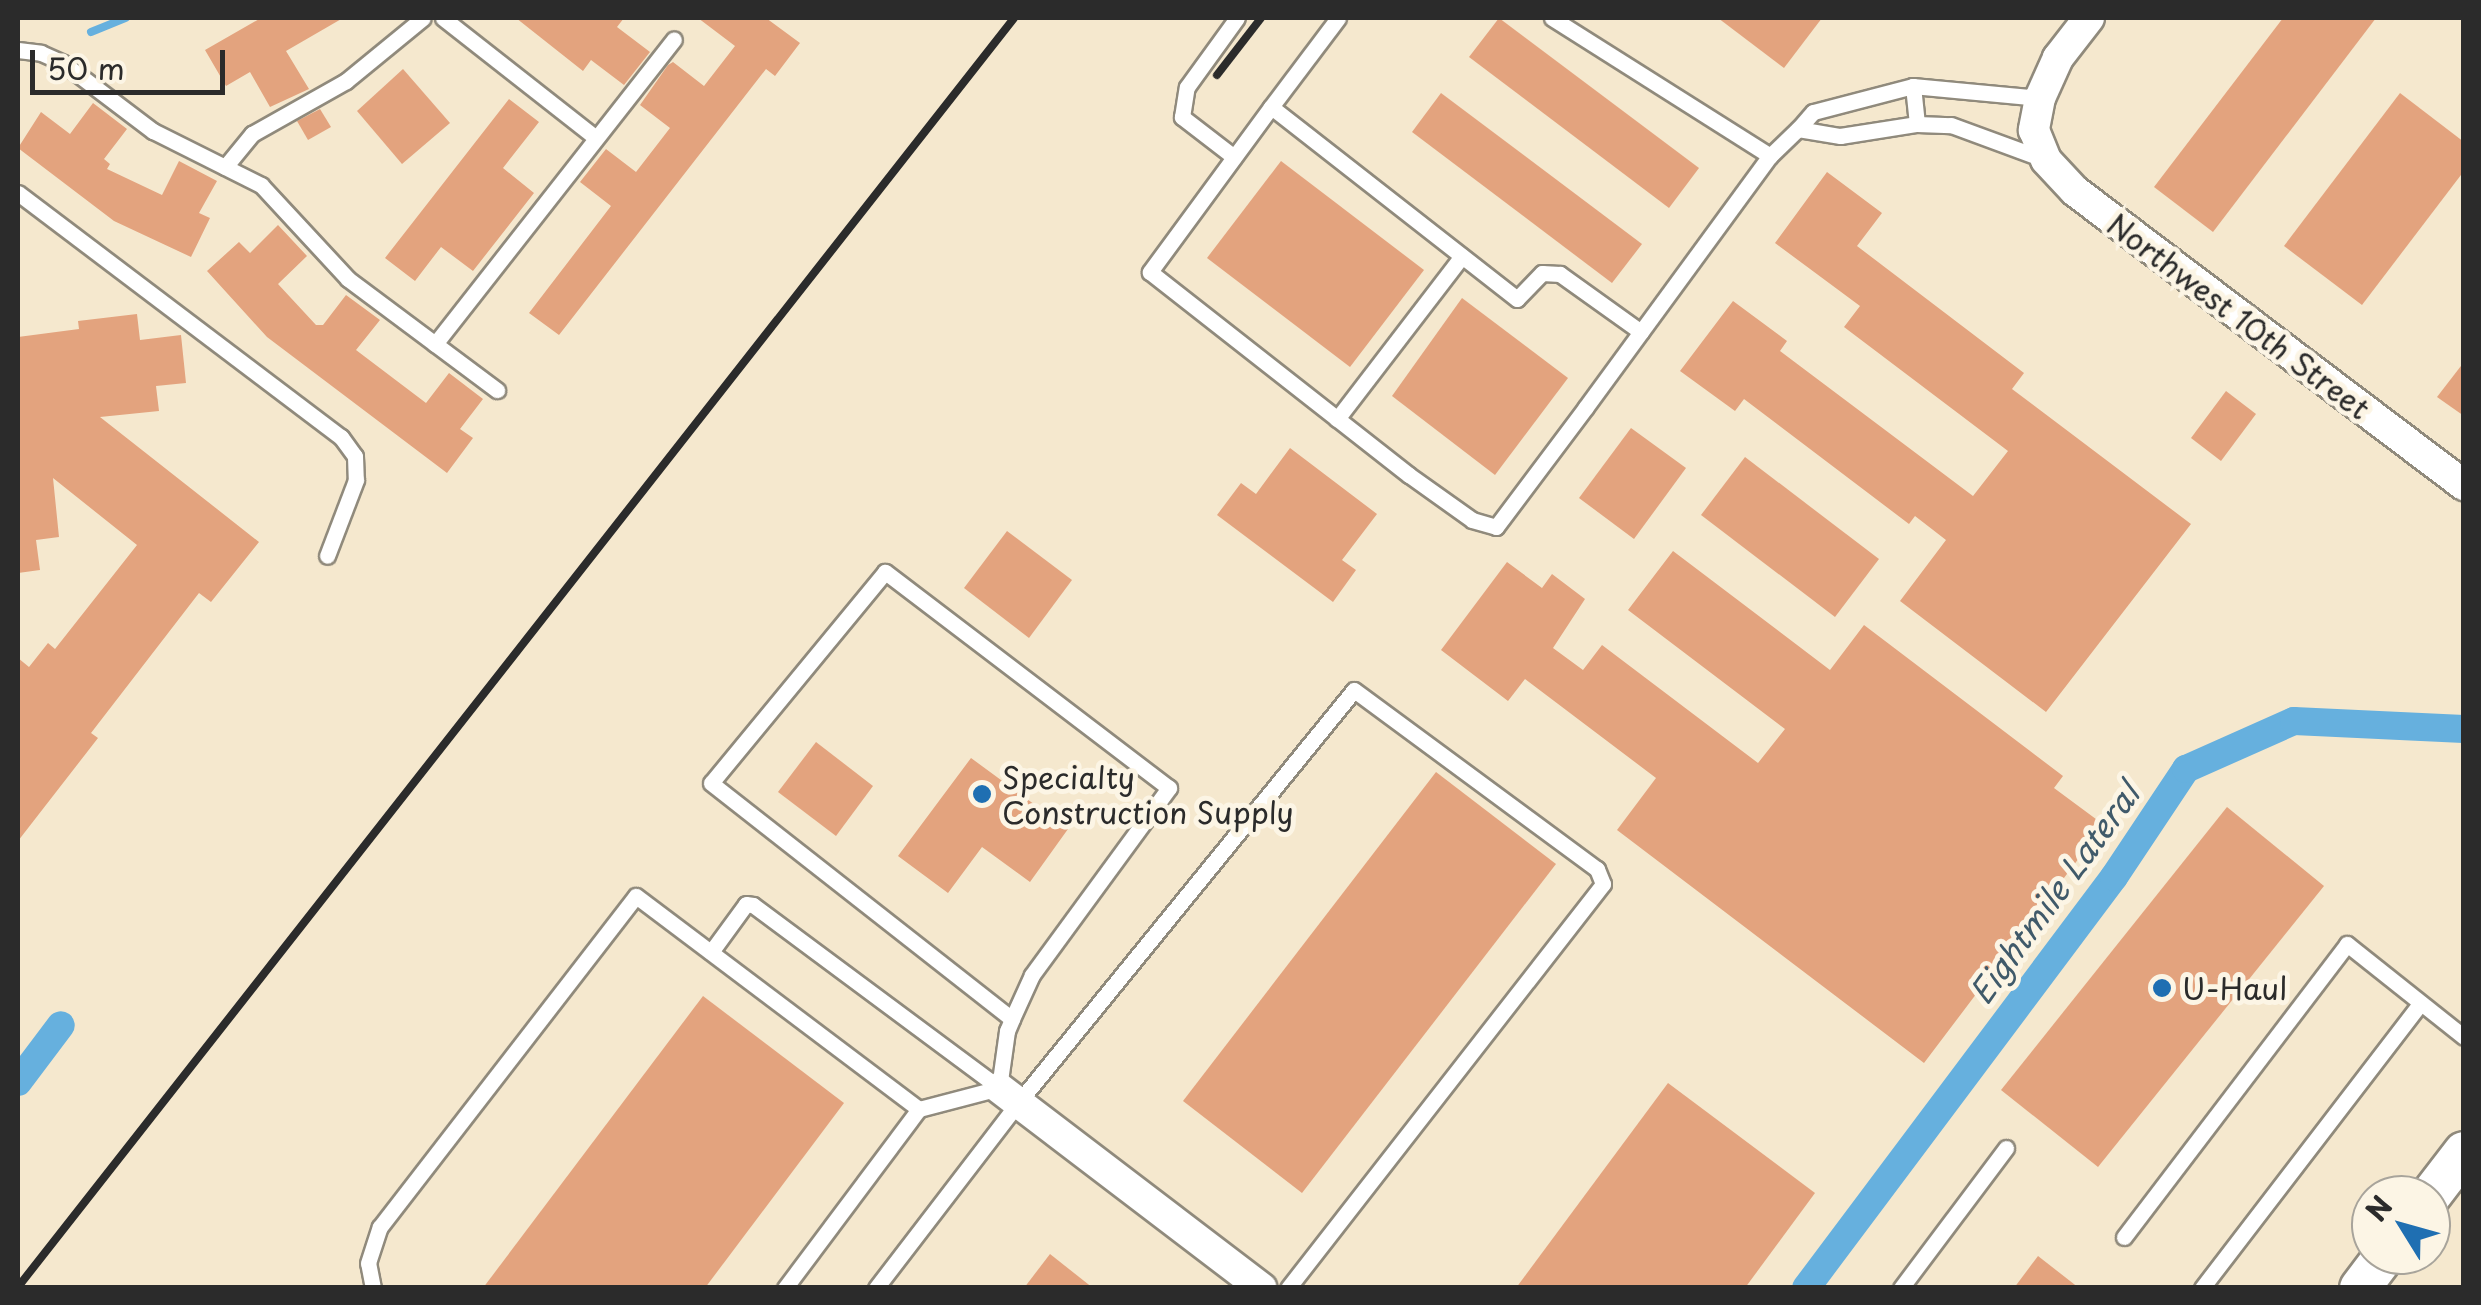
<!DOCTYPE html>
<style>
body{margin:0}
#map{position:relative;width:2481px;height:1305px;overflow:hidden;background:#f5e8ce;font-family:"Playpen Sans",sans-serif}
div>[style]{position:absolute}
.stream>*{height:8px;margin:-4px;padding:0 4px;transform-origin:4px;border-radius:4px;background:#66b0de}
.canal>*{height:28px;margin:-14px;padding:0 14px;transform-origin:14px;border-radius:14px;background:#66b0de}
.building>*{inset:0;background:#e3a37e}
.roads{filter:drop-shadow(2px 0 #908a7c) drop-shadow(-2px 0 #908a7c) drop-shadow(0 2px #908a7c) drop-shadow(0 -2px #908a7c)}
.lane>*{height:15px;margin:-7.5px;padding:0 7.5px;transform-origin:7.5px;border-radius:7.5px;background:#fff}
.street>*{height:30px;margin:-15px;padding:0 15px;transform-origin:15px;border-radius:15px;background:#fff}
.secondary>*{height:40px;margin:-20px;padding:0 20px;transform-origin:20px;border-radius:20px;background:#fff}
.rail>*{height:8px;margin:-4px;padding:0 4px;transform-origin:4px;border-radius:4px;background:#2b2b2b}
.dots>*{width:28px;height:28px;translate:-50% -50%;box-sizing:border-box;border:5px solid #fcf5e5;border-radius:50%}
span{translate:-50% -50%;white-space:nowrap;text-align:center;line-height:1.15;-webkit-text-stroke:10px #fcf5e5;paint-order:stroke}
.street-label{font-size:30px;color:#2b2b2b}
.poi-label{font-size:30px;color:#2b2b2b}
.left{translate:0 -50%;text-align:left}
.water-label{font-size:32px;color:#405a6a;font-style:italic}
.frame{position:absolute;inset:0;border:20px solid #2b2b2b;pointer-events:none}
.north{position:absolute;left:2351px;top:1175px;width:100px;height:100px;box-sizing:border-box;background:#fcf5e5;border:2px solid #a8a49b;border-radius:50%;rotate:307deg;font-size:28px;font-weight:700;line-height:40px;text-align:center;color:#2b2b2b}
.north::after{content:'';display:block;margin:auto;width:35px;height:45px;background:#1f6fb2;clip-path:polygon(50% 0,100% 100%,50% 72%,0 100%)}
.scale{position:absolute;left:30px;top:50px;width:195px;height:45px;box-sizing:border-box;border:5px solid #2b2b2b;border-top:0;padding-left:12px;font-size:30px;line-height:35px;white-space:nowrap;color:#2b2b2b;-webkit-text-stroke:8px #fcf5e5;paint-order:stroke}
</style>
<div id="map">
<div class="stream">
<i style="left:91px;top:32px;width:37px;rotate:-22deg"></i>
</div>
<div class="canal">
<i style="left:18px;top:1082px;width:71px;rotate:-53deg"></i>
<i style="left:1806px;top:1288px;width:514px;rotate:-53.15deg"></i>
<i style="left:2114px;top:877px;width:130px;rotate:-56.3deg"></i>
<i style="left:2186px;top:769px;width:118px;rotate:-24deg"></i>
<i style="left:2294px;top:721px;width:170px;rotate:2.7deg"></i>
</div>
<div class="building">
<i style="clip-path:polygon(261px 18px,343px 18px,286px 51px,309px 89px,270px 107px,250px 72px,226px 86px,205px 50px)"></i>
<i style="clip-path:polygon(516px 18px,624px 18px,617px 27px,650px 52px,624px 85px,591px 60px,583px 71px)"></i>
<i style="clip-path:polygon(698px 18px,766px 18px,800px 43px,775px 76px,766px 69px,559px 335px,529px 313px,611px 206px,580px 182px,606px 149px,636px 172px,670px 128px,640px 105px,668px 65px,673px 62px,704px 86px,735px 46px)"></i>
<i style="clip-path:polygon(1499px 18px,1699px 168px,1669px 208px,1469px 57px)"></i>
<i style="clip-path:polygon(1718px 18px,1822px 18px,1784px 68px)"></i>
<i style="clip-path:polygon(2283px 18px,2376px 18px,2213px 232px,2154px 187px)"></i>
<i style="clip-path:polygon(403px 69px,450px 123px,402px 164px,357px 111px)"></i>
<i style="clip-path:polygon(1441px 93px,1642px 244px,1612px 283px,1412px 132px)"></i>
<i style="clip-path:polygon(2400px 93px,2464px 142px,2464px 171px,2362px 305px,2284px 246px)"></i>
<i style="clip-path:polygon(509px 99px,539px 122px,503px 168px,534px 193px,473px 271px,441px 247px,415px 281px,385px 258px)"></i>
<i style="clip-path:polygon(93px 103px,127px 129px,104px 159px,110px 164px,107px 169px,162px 195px,179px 161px,217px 181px,199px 213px,210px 218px,191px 257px,114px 221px,18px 148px,41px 112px,70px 134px)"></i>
<i style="clip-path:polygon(320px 109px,331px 127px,308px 140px,297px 121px)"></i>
<i style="clip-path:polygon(1281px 161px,1424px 270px,1350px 367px,1207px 258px)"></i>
<i style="clip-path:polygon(1827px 172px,1882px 213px,1857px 246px,2024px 373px,2012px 389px,2191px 524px,2046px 712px,1900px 601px,1946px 540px,1915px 516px,1909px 524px,1744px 399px,1735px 411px,1680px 371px,1733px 301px,1787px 341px,1780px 351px,1973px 496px,2008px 451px,1844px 327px,1860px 306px,1775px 243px)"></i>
<i style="clip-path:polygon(278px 225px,307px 256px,278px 284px,316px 325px,323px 325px,346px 295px,380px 320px,356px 350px,426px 403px,449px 373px,483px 399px,460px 429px,473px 438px,447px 473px,267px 337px,207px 271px,239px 242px,250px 253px)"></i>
<i style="clip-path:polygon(1462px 298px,1568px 378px,1495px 475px,1392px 396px)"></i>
<i style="clip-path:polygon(137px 314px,140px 340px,181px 335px,186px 383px,156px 386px,159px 411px,100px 417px,259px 542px,211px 602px,199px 593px,91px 733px,98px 738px,18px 841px,18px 658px,29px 667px,48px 643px,55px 649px,137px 545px,53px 478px,59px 537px,36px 540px,40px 570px,18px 573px,18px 337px,79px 329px,78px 321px)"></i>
<i style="clip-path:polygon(2464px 362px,2464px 416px,2437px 397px)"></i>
<i style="clip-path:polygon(2226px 391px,2256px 414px,2221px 461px,2191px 438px)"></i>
<i style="clip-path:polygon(1631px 428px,1686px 468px,1634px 539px,1579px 498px)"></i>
<i style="clip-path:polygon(1290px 448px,1377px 514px,1342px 560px,1356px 570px,1333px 602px,1217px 515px,1241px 483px,1256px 494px)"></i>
<i style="clip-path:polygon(1745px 457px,1879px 559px,1835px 617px,1701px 515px)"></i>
<i style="clip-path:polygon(1007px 531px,1072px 580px,1029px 638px,964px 588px)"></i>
<i style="clip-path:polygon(1673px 551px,1830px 670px,1864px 625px,2063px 776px,2054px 788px,2104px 825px,1924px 1063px,1617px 830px,1656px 778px,1525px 679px,1508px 701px,1441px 650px,1507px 562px,1542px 588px,1552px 574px,1585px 599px,1553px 648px,1583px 670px,1602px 645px,1758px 763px,1785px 729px,1628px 610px)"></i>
<i style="clip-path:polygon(816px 742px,873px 786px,836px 836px,778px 792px)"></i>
<i style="clip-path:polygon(971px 758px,1068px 829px,1030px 882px,982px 847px,948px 893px,898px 856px)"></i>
<i style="clip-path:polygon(1436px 772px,1556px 864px,1302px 1193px,1183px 1101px)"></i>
<i style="clip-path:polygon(2227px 807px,2324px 886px,2098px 1167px,2001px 1090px)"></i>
<i style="clip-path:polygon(703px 996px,844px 1103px,705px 1288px,483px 1288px)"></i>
<i style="clip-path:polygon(1668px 1083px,1815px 1193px,1745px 1288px,1516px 1288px)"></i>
<i style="clip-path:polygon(1050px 1254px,1093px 1288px,1024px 1288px)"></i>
<i style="clip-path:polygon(2038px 1256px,2079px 1288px,2014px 1288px)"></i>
</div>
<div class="roads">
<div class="lane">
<i style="left:443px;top:18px;width:194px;rotate:38.1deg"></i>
<i style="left:1552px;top:18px;width:258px;rotate:32.3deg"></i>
<i style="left:18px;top:50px;width:23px;rotate:7deg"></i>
<i style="left:41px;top:53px;width:24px;rotate:24deg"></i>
<i style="left:63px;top:63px;width:113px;rotate:37.1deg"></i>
<i style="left:153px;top:131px;width:121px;rotate:26.6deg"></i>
<i style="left:261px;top:185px;width:128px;rotate:47.2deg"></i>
<i style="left:348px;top:279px;width:186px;rotate:36.7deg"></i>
<i style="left:1913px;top:86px;width:38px;rotate:84deg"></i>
<i style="left:2040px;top:98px;width:128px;rotate:-174.6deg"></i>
<i style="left:1913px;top:86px;width:103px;rotate:165.4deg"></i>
<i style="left:1813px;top:112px;width:23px;rotate:131deg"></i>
<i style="left:1798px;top:129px;width:43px;rotate:9.5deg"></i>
<i style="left:1840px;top:136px;width:78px;rotate:-8.9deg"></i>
<i style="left:1917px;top:124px;width:34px;rotate:2deg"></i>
<i style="left:1951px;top:125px;width:101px;rotate:20.2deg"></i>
<i style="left:1271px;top:107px;width:111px;rotate:-53deg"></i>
<i style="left:1234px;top:157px;width:66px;rotate:-142.4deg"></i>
<i style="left:1182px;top:117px;width:30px;rotate:-81deg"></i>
<i style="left:1187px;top:87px;width:85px;rotate:-54.1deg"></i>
<i style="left:225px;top:167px;width:43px;rotate:-50.7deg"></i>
<i style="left:252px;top:134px;width:108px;rotate:-29.4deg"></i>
<i style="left:346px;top:81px;width:99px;rotate:-39.3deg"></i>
<i style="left:18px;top:193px;width:405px;rotate:37.1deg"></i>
<i style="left:341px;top:437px;width:24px;rotate:54deg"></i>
<i style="left:355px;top:456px;width:24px;rotate:88deg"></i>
<i style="left:356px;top:480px;width:81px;rotate:110.9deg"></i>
<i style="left:1641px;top:332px;width:100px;rotate:-144.4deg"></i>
<i style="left:1560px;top:274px;width:18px;rotate:-177deg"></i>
<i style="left:1542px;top:273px;width:36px;rotate:134deg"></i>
<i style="left:1517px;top:299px;width:312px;rotate:-142deg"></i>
<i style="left:1271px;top:107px;width:205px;rotate:126.3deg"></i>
<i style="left:1150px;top:272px;width:329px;rotate:38.1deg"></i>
<i style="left:1409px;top:475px;width:77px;rotate:35.5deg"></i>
<i style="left:1472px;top:520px;width:25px;rotate:16deg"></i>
<i style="left:1496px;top:527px;width:150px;rotate:-53.1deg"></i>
<i style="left:1586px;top:407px;width:311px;rotate:-53.8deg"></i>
<i style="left:1770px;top:156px;width:39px;rotate:-44deg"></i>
<i style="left:435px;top:344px;width:387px;rotate:-51.9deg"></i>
<i style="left:1337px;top:419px;width:205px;rotate:-52.5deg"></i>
<i style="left:711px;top:952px;width:59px;rotate:-53.9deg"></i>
<i style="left:746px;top:904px;width:7px;rotate:8deg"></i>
<i style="left:753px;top:905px;width:307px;rotate:36.6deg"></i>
<i style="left:999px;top:1088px;width:58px;rotate:-82deg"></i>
<i style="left:1007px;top:1031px;width:13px;rotate:-67deg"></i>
<i style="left:1012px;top:1019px;width:48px;rotate:-65.6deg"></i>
<i style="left:1032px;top:975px;width:232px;rotate:-53.8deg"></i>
<i style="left:1169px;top:788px;width:357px;rotate:-142.7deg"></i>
<i style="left:885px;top:572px;width:273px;rotate:129.5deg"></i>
<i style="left:711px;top:783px;width:382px;rotate:38.1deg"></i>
<i style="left:2124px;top:1237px;width:368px;rotate:-52.7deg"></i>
<i style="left:2347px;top:944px;width:149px;rotate:38.5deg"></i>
<i style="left:373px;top:1288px;width:25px;rotate:-101deg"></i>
<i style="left:368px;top:1263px;width:38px;rotate:-72deg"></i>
<i style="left:380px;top:1227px;width:418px;rotate:-52.3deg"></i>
<i style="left:636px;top:896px;width:354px;rotate:37deg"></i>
<i style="left:785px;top:1288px;width:224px;rotate:-53.2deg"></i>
<i style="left:919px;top:1109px;width:83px;rotate:-14.7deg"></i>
<i style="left:876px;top:1288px;width:233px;rotate:-52.5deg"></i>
<i style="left:1018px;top:1103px;width:532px;rotate:-50.87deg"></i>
<i style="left:1354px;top:690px;width:302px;rotate:36.4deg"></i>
<i style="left:1597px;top:869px;width:16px;rotate:68deg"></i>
<i style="left:1603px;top:884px;width:512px;rotate:127.94deg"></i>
<i style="left:1901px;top:1288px;width:175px;rotate:-53.1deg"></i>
<i style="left:2202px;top:1288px;width:359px;rotate:-52.5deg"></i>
</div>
<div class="street">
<i style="left:2089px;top:18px;width:51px;rotate:127.8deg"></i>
<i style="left:2058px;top:58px;width:44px;rotate:114.2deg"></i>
<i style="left:2040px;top:98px;width:33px;rotate:101deg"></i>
<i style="left:2034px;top:130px;width:32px;rotate:68deg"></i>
<i style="left:2046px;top:160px;width:42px;rotate:46.9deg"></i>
<i style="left:2075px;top:191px;width:488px;rotate:37.1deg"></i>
<i style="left:999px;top:1088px;width:330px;rotate:37.3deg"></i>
</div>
<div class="secondary">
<i style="left:2431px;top:1195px;width:54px;rotate:-52.5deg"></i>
<i style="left:2360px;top:1288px;width:41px;rotate:-52.9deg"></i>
</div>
</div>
<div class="rail">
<i style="left:1217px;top:75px;width:72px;rotate:-52.3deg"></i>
<i style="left:18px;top:1287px;width:1613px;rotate:-51.87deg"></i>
</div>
<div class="dots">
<i style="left:982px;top:794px;background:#1f6fb2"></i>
<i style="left:2162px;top:988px;background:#1f6fb2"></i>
</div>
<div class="street-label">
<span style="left:2239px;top:316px;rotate:37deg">Northwest 10th Street</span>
</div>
<div class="poi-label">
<span class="left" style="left:1002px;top:794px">Specialty<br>Construction Supply</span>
<span class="left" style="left:2182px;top:988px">U-Haul</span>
</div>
<div class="water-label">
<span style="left:2054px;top:893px;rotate:-54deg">Eightmile Lateral</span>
</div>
<div class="frame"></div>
<div class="north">N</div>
<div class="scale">50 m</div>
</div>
